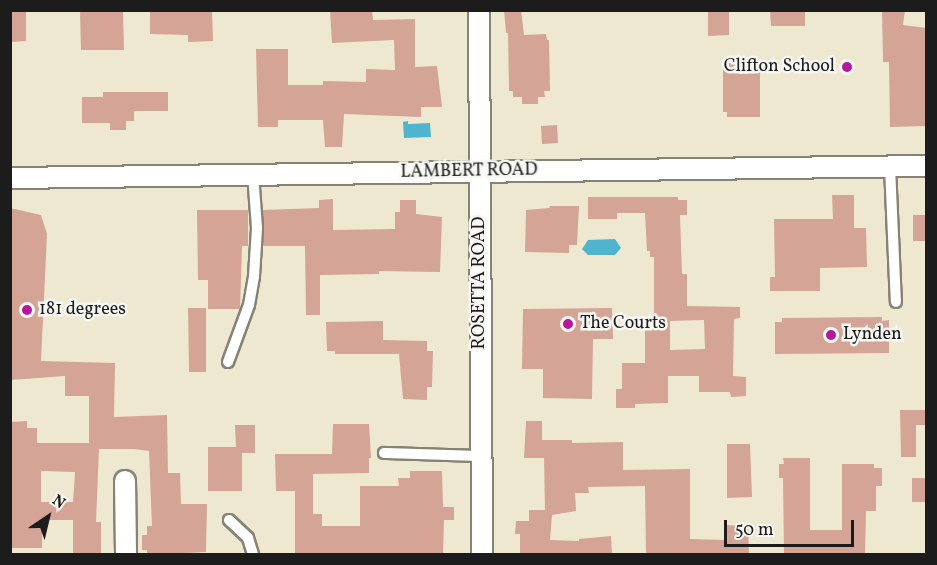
<!DOCTYPE html>
<style>
body{margin:0}
#map{position:relative;width:937px;height:565px;overflow:hidden;background:#efe8d1;font-family:Vollkorn,serif}
div>[style]{position:absolute}
.water>*{inset:0;background:#4fb5ce}
.building>*{inset:0;background:#d4a496}
.roads{filter:drop-shadow(2px 0 #868276) drop-shadow(-2px 0 #868276) drop-shadow(0 2px #868276) drop-shadow(0 -2px #868276)}
.lane>*{height:10px;margin:-5px;padding:0 5px;transform-origin:5px;border-radius:5px;background:#fff}
.street>*{height:20px;margin:-10px;padding:0 10px;transform-origin:10px;border-radius:10px;background:#fff}
.dots>*{width:16px;height:16px;translate:-50% -50%;box-sizing:border-box;border:3px solid #f6f6f2;border-radius:50%}
span{translate:-50% -50%;white-space:nowrap;text-align:center;line-height:1.15;-webkit-text-stroke:5px #f6f6f2;paint-order:stroke}
.poi-label{font-size:18px;color:#1c1c1c}
.right{translate:-100% -50%;text-align:right}
.left{translate:0 -50%;text-align:left}
.street-label{font-size:18px;color:#1c1c1c}
.frame{position:absolute;inset:0;border:12px solid #1c1c1c;pointer-events:none}
.north{position:absolute;left:18px;top:487px;width:60px;height:60px;-webkit-text-stroke:4px #f6f6f2;paint-order:stroke;rotate:35deg;font-size:16px;font-weight:700;line-height:24px;text-align:center;color:#1c1c1c}
.north::after{content:'';display:block;margin:auto;width:21px;height:27px;background:#1c1c1c;clip-path:polygon(50% 0,100% 100%,50% 72%,0 100%)}
.scale{position:absolute;left:724px;top:520px;width:130px;height:27px;box-sizing:border-box;border:3px solid #1c1c1c;border-top:0;padding-left:8px;font-size:18px;line-height:21px;white-space:nowrap;color:#1c1c1c;-webkit-text-stroke:4px #f6f6f2;paint-order:stroke}
</style>
<div id="map">
<div class="water">
<i style="clip-path:polygon(408px 121px,408px 124px,430px 123px,431px 137px,404px 138px,403px 122px)"></i>
<i style="clip-path:polygon(615px 239px,621px 248px,615px 255px,588px 255px,582px 249px,588px 240px)"></i>
</div>
<div class="building">
<i style="clip-path:polygon(10px 10px,26px 10px,26px 41px,10px 42px)"></i>
<i style="clip-path:polygon(80px 10px,123px 10px,124px 50px,81px 50px)"></i>
<i style="clip-path:polygon(150px 10px,212px 10px,213px 41px,188px 42px,188px 35px,150px 34px)"></i>
<i style="clip-path:polygon(330px 10px,372px 10px,373px 20px,415px 19px,415px 67px,437px 66px,442px 107px,421px 107px,421px 117px,344px 114px,342px 147px,325px 147px,323px 120px,278px 120px,278px 127px,258px 127px,256px 49px,288px 49px,288px 85px,323px 85px,323px 81px,366px 82px,366px 69px,395px 70px,394px 40px,332px 43px)"></i>
<i style="clip-path:polygon(504px 10px,521px 10px,524px 35px,546px 34px,547px 40px,549px 40px,550px 91px,544px 91px,545px 97px,538px 97px,538px 104px,522px 104px,522px 97px,513px 97px,513px 91px,509px 91px,508px 33px,506px 33px)"></i>
<i style="clip-path:polygon(708px 10px,729px 10px,729px 35px,708px 36px)"></i>
<i style="clip-path:polygon(770px 10px,805px 10px,805px 26px,771px 26px)"></i>
<i style="clip-path:polygon(882px 10px,905px 10px,903px 25px,927px 28px,927px 126px,890px 127px,889px 62px,883px 62px)"></i>
<i style="clip-path:polygon(723px 63px,760px 63px,760px 117px,727px 117px,727px 112px,723px 112px)"></i>
<i style="clip-path:polygon(103px 92px,168px 92px,168px 111px,134px 111px,134px 121px,126px 121px,126px 130px,110px 130px,110px 123px,82px 123px,82px 97px,103px 97px)"></i>
<i style="clip-path:polygon(557px 125px,558px 143px,542px 144px,541px 126px)"></i>
<i style="clip-path:polygon(832px 195px,854px 195px,854px 228px,866px 228px,867px 267px,820px 268px,820px 291px,770px 291px,770px 277px,775px 277px,774px 219px,833px 219px)"></i>
<i style="clip-path:polygon(evenodd,588px 197px,678px 197px,678px 200px,687px 200px,687px 215px,680px 215px,682px 274px,687px 274px,687px 306px,740px 307px,740px 318px,734px 319px,733px 376px,746px 377px,746px 396px,731px 397px,730px 392px,699px 392px,699px 376px,668px 376px,668px 403px,635px 404px,635px 408px,616px 408px,616px 389px,622px 389px,622px 363px,645px 363px,645px 317px,654px 317px,654px 257px,650px 257px,650px 251px,647px 251px,645px 213px,617px 213px,617px 219px,588px 219px,588px 197px,704px 320px,705px 349px,670px 350px,670px 321px,704px 320px)"></i>
<i style="clip-path:polygon(333px 199px,333px 230px,395px 229px,395px 212px,400px 212px,400px 200px,416px 200px,416px 214px,442px 217px,440px 272px,379px 271px,379px 274px,320px 275px,320px 315px,306px 315px,305px 246px,263px 246px,263px 210px,319px 208px,319px 200px)"></i>
<i style="clip-path:polygon(550px 206px,579px 206px,577px 245px,569px 245px,569px 253px,525px 252px,526px 210px,549px 208px)"></i>
<i style="clip-path:polygon(evenodd,10px 208px,41px 215px,47px 234px,41px 361px,115px 363px,114px 417px,167px 415px,168px 473px,180px 473px,181px 504px,207px 504px,206px 552px,147px 555px,147px 550px,142px 550px,142px 535px,147px 535px,147px 526px,152px 526px,149px 451px,134px 449px,99px 449px,96px 522px,101px 522px,101px 555px,73px 553px,73px 520px,42px 520px,42px 548px,10px 548px,10px 422px,27px 421px,27px 428px,37px 428px,37px 443px,89px 443px,89px 396px,65px 396px,65px 376px,10px 380px,10px 208px,41px 471px,75px 472px,73px 502px,41px 502px,41px 471px)"></i>
<i style="clip-path:polygon(197px 210px,248px 210px,248px 246px,242px 246px,240px 309px,208px 309px,208px 280px,198px 280px)"></i>
<i style="clip-path:polygon(913px 215px,927px 215px,927px 241px,913px 241px)"></i>
<i style="clip-path:polygon(188px 308px,206px 308px,206px 372px,189px 372px)"></i>
<i style="clip-path:polygon(612px 308px,613px 339px,593px 339px,592px 399px,543px 398px,543px 369px,522px 369px,523px 309px)"></i>
<i style="clip-path:polygon(882px 317px,882px 321px,889px 320px,889px 353px,775px 354px,775px 322px,782px 322px,782px 318px)"></i>
<i style="clip-path:polygon(383px 321px,383px 340px,427px 341px,427px 351px,433px 351px,432px 387px,427px 387px,427px 400px,403px 399px,399px 354px,335px 354px,335px 351px,327px 351px,326px 322px)"></i>
<i style="clip-path:polygon(900px 410px,927px 410px,927px 425px,916px 425px,916px 457px,901px 457px)"></i>
<i style="clip-path:polygon(526px 421px,542px 421px,542px 440px,572px 440px,572px 443px,623px 442px,623px 470px,690px 469px,690px 539px,725px 540px,725px 525px,748px 526px,749px 555px,646px 555px,645px 486px,588px 487px,589px 493px,575px 493px,576px 511px,552px 515px,550px 540px,579px 541px,579px 539px,611px 536px,612px 555px,520px 555px,520px 534px,515px 534px,516px 521px,529px 521px,529px 510px,545px 510px,544px 458px,524px 458px)"></i>
<i style="clip-path:polygon(333px 424px,369px 424px,371px 458px,369px 458px,369px 473px,313px 474px,313px 514px,322px 514px,322px 526px,360px 526px,360px 486px,399px 486px,398px 478px,410px 478px,410px 471px,442px 471px,443px 507px,454px 507px,454px 520px,444px 520px,443px 555px,295px 555px,295px 491px,276px 491px,275px 454px,332px 454px)"></i>
<i style="clip-path:polygon(235px 425px,255px 425px,255px 453px,242px 453px,242px 491px,208px 491px,208px 447px,236px 447px)"></i>
<i style="clip-path:polygon(727px 444px,750px 444px,752px 497px,727px 498px)"></i>
<i style="clip-path:polygon(783px 458px,810px 458px,810px 530px,842px 530px,842px 464px,874px 464px,874px 468px,882px 468px,882px 486px,876px 486px,876px 511px,866px 511px,865px 555px,784px 555px,783px 478px,779px 478px,779px 464px,784px 464px)"></i>
<i style="clip-path:polygon(912px 478px,927px 478px,927px 502px,912px 502px)"></i>
</div>
<div class="roads">
<div class="lane">
<i style="left:890px;top:167px;width:135px;rotate:87.5deg"></i>
<i style="left:228px;top:362px;width:61px;rotate:-69.8deg"></i>
<i style="left:249px;top:305px;width:29px;rotate:-80deg"></i>
<i style="left:254px;top:276px;width:48px;rotate:-86.4deg"></i>
<i style="left:257px;top:228px;width:54px;rotate:-94.2deg"></i>
<i style="left:384px;top:453px;width:97px;rotate:1.8deg"></i>
<i style="left:229px;top:520px;width:26px;rotate:43deg"></i>
<i style="left:248px;top:538px;width:17px;rotate:73deg"></i>
</div>
<div class="street">
<i style="left:479px;top:10px;width:544px;rotate:89.68deg"></i>
<i style="left:10px;top:178px;width:916px;rotate:-0.75deg"></i>
<i style="left:125px;top:481px;width:73px;rotate:89.2deg"></i>
</div>
</div>
<div class="dots">
<i style="left:847px;top:67px;background:#b5179e"></i>
<i style="left:27px;top:310px;background:#b5179e"></i>
<i style="left:568px;top:324px;background:#b5179e"></i>
<i style="left:831px;top:335px;background:#b5179e"></i>
</div>
<div class="poi-label">
<span class="right" style="left:835px;top:67px">Clifton School</span>
<span class="left" style="left:39px;top:310px">181 degrees</span>
<span class="left" style="left:580px;top:324px">The Courts</span>
<span class="left" style="left:843px;top:335px">Lynden</span>
</div>
<div class="street-label">
<span style="left:469px;top:172px;rotate:-1deg">LAMBERT ROAD</span>
<span style="left:480px;top:283px;rotate:-90deg">ROSETTA ROAD</span>
</div>
<div class="frame"></div>
<div class="north">N</div>
<div class="scale">50 m</div>
</div>
